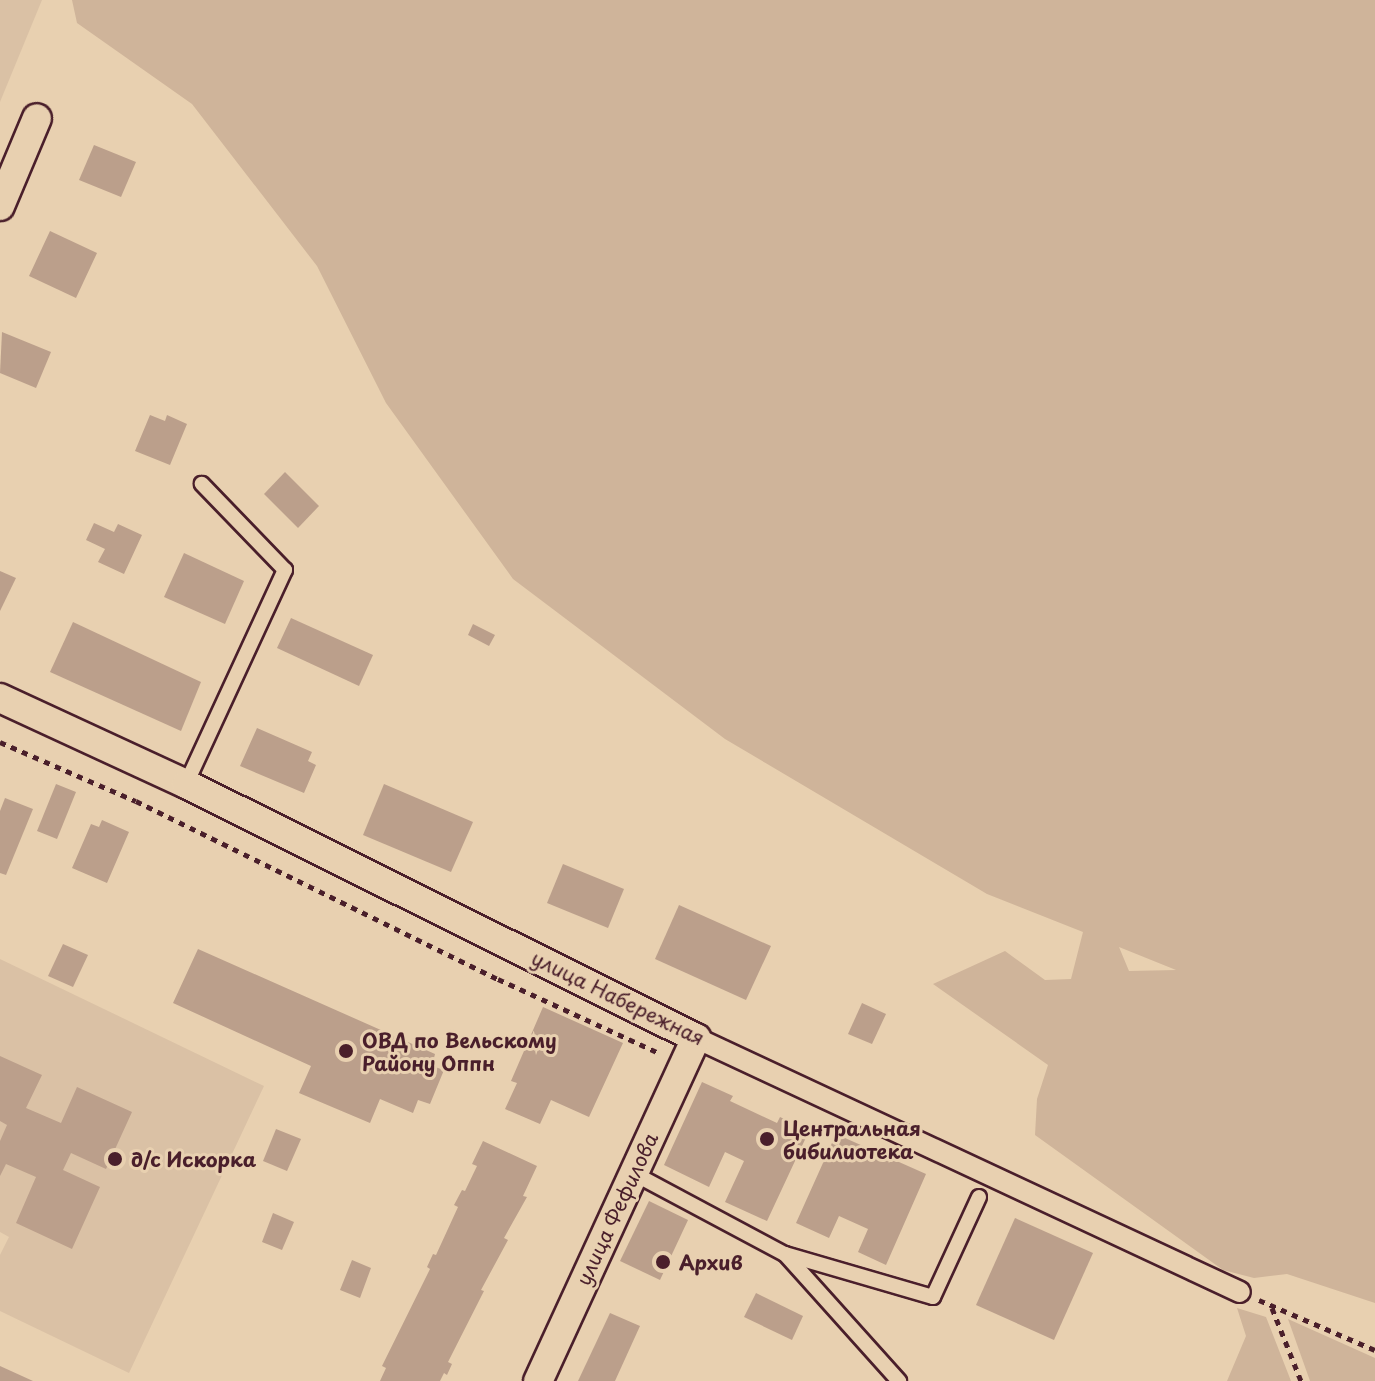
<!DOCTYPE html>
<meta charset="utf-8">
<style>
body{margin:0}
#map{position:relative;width:1375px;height:1381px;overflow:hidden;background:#e8d0b0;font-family:"Playpen Sans",sans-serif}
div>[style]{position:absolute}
.built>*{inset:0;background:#dac1a5}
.green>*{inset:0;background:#cfb49a}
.building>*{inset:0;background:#bb9f8b}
.path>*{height:5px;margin-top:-2.5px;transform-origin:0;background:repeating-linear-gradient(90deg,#4a1f2b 0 6px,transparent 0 12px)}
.roads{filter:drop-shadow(2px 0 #4a1f2b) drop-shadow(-2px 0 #4a1f2b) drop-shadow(0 2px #4a1f2b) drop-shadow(0 -2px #4a1f2b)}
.service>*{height:14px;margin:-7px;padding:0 7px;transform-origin:7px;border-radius:7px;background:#e8d0b0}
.pedestrian>*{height:20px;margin:-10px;padding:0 10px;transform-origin:10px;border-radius:10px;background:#e8d0b0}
.minor>*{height:28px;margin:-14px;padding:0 14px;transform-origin:14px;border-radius:14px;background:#e8d0b0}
.dots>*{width:22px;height:22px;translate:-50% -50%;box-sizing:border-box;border:4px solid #e8d0b0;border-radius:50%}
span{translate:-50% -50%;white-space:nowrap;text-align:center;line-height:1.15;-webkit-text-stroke:6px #e8d0b0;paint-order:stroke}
.street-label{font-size:20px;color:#4a1f2b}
.poi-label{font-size:20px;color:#4a1f2b;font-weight:700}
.left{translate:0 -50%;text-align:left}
</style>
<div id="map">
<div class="built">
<i style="clip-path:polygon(0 0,42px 0,0 102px)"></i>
<i style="clip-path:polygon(0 959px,264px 1086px,129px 1373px,0 1311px,0 1255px,9px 1237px,0 1232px)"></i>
</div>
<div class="green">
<i style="clip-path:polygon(evenodd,72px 0,1375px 0,1375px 1303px,1287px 1274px,1254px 1278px,1223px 1270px,1035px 1135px,1037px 1099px,1048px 1065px,933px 984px,1005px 951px,1045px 980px,1071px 979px,1083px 932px,987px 894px,725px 739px,513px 579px,386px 403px,317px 266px,192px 104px,77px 23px,72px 0,1119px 947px,1176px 970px,1129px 971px,1119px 947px)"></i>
<i style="clip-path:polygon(1237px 1308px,1266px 1317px,1291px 1381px,1227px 1381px,1246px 1336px)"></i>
<i style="clip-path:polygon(1288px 1319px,1375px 1358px,1375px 1381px,1310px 1381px)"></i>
</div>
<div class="building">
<i style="clip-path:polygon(94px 145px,136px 162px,121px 197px,79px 180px)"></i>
<i style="clip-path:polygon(50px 231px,97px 253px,76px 298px,29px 276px)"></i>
<i style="clip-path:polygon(2px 332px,51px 352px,36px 388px,0 373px)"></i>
<i style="clip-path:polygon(150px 415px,165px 421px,167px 415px,187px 424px,170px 465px,135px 451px)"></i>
<i style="clip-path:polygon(285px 472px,319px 506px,298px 528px,264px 494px)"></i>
<i style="clip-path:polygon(94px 523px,114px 532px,118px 524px,142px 535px,124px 574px,98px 562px,105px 549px,86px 540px)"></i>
<i style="clip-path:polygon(184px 553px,244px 581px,225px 624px,164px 597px)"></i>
<i style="clip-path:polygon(0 571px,16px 578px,0 611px)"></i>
<i style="clip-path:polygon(291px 618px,373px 655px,359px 686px,277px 648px)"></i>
<i style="clip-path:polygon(73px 622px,201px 682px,181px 731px,50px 672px)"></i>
<i style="clip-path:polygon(473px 624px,495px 635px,489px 646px,468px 635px)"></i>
<i style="clip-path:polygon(257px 728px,312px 752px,308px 761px,316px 765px,304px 793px,240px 766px)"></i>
<i style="clip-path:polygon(56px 784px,76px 792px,57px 839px,37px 831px)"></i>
<i style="clip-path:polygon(384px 784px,473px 822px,451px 872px,363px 835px)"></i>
<i style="clip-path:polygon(5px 798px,33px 809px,6px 875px,0 873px,0 811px)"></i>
<i style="clip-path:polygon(102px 820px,129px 832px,107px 883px,72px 868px,91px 824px,99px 827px)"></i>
<i style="clip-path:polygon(563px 864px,624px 889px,608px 928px,547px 903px)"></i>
<i style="clip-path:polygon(679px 905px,771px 946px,746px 1000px,655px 959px)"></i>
<i style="clip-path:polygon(63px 944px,88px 955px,73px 987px,48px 976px)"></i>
<i style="clip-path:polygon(198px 949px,435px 1054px,432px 1066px,444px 1070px,430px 1104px,418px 1100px,413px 1113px,380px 1099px,370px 1123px,299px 1093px,311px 1066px,173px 1003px)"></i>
<i style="clip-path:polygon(862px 1003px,886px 1014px,872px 1044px,848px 1034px)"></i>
<i style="clip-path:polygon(543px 1007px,623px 1043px,589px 1117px,551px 1100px,540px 1124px,505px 1109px,517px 1083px,511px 1081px)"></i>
<i style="clip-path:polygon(0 1056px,42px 1075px,26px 1108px,61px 1123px,77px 1087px,132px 1112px,106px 1169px,71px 1153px,63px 1170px,100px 1187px,72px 1249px,16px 1223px,36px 1177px,6px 1164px,0 1176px,0 1141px,7px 1125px,0 1121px)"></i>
<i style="clip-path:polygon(702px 1082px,733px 1096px,730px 1101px,777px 1123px,780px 1117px,809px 1131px,767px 1221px,725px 1202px,744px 1161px,725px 1152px,709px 1187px,664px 1165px)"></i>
<i style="clip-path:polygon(276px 1129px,301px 1139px,287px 1171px,263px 1161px)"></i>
<i style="clip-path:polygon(836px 1134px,926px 1174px,886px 1265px,858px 1252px,868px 1229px,839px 1216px,829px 1238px,796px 1223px)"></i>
<i style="clip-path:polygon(483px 1141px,537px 1166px,523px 1196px,527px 1197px,504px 1238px,508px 1240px,481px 1290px,484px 1291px,448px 1362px,452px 1364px,447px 1375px,444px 1373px,440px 1381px,380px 1381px,386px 1368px,382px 1366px,430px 1269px,427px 1267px,433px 1254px,436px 1255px,458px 1207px,454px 1205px,462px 1190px,465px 1191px,477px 1166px,472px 1164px)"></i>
<i style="clip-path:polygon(649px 1201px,688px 1220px,660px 1280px,620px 1261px)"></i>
<i style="clip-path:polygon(273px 1213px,294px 1222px,282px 1250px,262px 1242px)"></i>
<i style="clip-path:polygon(1015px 1218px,1093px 1253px,1054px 1340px,976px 1305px)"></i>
<i style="clip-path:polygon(352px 1260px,371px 1268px,360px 1298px,340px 1290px)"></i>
<i style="clip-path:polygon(756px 1293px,803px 1316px,792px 1340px,744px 1317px)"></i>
<i style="clip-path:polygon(610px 1313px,640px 1326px,615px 1381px,578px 1381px)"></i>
<i style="clip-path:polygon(0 1366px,33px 1381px,0 1381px)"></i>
</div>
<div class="path">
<i style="left:0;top:742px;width:148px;rotate:23.5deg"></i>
<i style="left:136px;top:801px;width:403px;rotate:26.2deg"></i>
<i style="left:498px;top:979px;width:179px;rotate:24.7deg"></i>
<i style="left:1259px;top:1300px;width:126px;rotate:23.3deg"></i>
<i style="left:1272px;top:1308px;width:79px;rotate:68.3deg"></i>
</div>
<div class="roads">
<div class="service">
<i style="left:186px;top:784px;width:236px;rotate:-65.2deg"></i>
<i style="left:285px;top:570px;width:120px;rotate:-134deg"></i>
<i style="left:633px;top:1173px;width:172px;rotate:28.1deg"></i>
<i style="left:785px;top:1254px;width:154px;rotate:16.2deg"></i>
<i style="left:933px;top:1297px;width:110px;rotate:-65.3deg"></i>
<i style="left:785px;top:1254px;width:171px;rotate:48.1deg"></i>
</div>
<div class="pedestrian">
<i style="left:696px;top:1038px;width:600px;rotate:25.03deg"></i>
</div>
<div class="minor">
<i style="left:0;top:206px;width:95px;rotate:-67.2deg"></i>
<i style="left:0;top:698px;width:205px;rotate:24.8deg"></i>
<i style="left:186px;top:784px;width:570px;rotate:26.48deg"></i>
<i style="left:696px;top:1038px;width:378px;rotate:114.7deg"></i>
</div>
</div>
<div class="dots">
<i style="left:346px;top:1051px;background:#4a1f2b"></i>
<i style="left:767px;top:1139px;background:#4a1f2b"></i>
<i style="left:115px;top:1159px;background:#4a1f2b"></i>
<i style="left:663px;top:1262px;background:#4a1f2b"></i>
</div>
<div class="street-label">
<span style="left:618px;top:998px;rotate:26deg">улица Набережная</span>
<span style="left:617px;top:1209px;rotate:-65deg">улица Фефилова</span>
</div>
<div class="poi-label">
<span class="left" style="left:362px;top:1052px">ОВД по Вельскому<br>Району Оппн</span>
<span class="left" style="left:783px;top:1140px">Центральная<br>бибилиотека</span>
<span class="left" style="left:131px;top:1159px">д/с Искорка</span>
<span class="left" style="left:679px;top:1262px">Архив</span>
</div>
</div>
